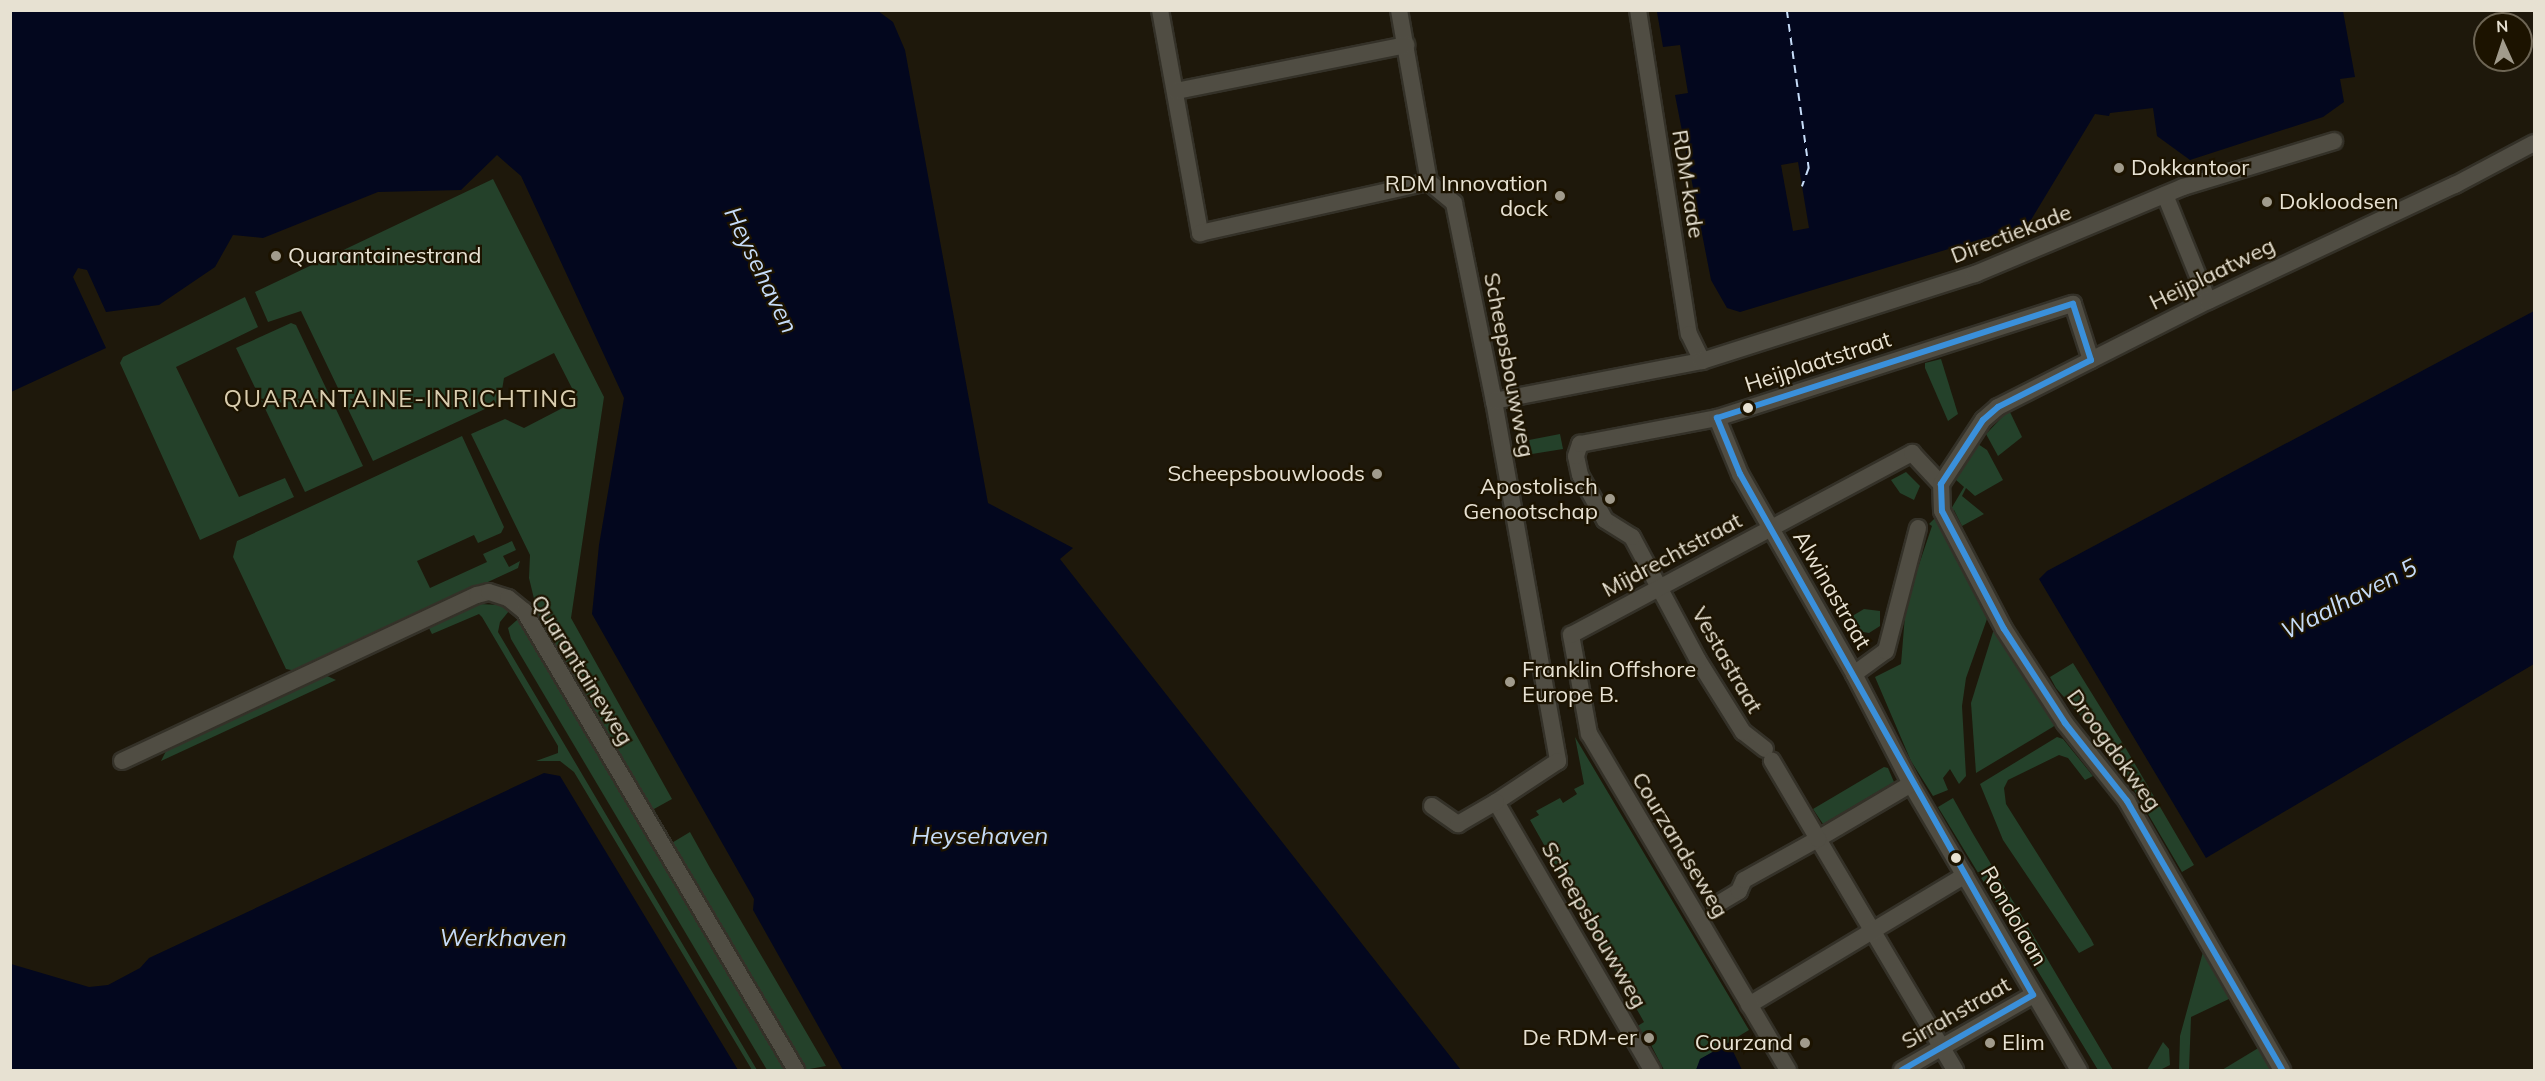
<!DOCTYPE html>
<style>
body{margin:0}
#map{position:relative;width:2545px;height:1081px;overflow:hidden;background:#1e180b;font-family:Mulish,sans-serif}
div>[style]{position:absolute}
.green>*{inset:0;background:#24412a}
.water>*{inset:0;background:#03071e}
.pier>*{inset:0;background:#1e180b}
.ferry>*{height:1.5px;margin-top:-0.75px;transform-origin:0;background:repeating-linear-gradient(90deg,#c6dcf8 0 8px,transparent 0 14px)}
.roads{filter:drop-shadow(2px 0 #343128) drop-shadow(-2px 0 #343128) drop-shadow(0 2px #343128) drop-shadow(0 -2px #343128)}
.minor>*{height:16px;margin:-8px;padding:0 8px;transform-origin:8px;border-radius:8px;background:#504d43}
.bus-1>*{height:6px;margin:-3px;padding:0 3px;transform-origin:3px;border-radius:3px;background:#3a90db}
.dots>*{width:16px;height:16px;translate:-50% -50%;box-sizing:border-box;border:3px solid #1c1300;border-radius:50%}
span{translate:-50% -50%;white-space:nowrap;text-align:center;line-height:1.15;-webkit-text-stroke:4.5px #1c1300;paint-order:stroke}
.poi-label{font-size:22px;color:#e7e1d2}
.left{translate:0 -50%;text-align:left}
.right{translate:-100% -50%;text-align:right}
.street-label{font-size:22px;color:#e7e1d2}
.water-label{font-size:24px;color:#c6dcf8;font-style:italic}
.neighbourhood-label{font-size:24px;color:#d9cdaf;letter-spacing:1.5px}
.frame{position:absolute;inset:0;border:12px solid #e7e1d2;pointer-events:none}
.north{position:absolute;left:2473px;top:12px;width:60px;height:60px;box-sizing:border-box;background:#1c1300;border:2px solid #6d6554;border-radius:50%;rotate:357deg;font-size:16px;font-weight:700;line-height:24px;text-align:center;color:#e7e1d2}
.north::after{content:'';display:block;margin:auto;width:21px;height:27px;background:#a19b8c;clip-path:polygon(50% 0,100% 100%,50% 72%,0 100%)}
</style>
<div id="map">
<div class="green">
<i style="clip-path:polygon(493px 179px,604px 397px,571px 618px,672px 799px,654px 809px,659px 819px,655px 822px,534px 612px,536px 607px,529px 578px,530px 555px,471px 434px,505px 419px,524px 428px,578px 400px,554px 353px,504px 378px,500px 402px,373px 461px,301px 311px,268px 322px,255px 292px)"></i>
<i style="clip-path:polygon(245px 297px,258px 327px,176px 367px,239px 497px,285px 478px,294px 497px,200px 540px,120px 363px,123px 357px)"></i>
<i style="clip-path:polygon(291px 323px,296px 325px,363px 466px,305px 492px,236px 348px)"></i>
<i style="clip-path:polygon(1941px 359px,1958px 414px,1948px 421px,1925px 368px,1925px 363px)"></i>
<i style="clip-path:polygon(2009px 410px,2022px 437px,1998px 456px,1986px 434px)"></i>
<i style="clip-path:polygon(1560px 434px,1563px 449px,1532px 454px,1529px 440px)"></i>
<i style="clip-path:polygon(462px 436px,504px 527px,501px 533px,478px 543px,474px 535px,417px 561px,430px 588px,487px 562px,483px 554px,512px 541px,516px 550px,503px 556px,509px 567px,520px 561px,518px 568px,296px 671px,286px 669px,233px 557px,237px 541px)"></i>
<i style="clip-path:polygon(1978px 444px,1987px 450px,2003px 480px,1975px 496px,1966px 488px,1962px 496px,1984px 514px,1962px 526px,1954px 510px,1945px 533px,1987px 619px,1966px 678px,1962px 706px,1966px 776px,1959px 784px,1950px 769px,1943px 778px,1948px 790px,1933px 796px,1911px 761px,1875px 677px,1901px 664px,1906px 603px,1932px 526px,1929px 524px,1936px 517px,1941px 526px,1964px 487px,1955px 479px)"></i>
<i style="clip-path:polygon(1906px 472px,1920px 486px,1914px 500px,1900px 493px,1891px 480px)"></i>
<i style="clip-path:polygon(479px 604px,500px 605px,509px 611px,500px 622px,498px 632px,757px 1070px,752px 1070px,574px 772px,560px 761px,536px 761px,558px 753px,558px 746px,482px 617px,479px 614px,432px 634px,429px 628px)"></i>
<i style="clip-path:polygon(1864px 609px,1880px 611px,1880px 626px,1869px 633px,1858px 631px,1849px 618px)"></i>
<i style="clip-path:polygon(517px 620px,520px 624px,785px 1070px,767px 1070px,511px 639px,508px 628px)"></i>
<i style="clip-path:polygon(1993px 632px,1997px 632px,2056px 725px,1976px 773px,1971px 703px)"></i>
<i style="clip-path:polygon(2073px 663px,2125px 747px,2194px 865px,2182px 872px,2110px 749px,2056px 688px,2050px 677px)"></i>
<i style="clip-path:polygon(325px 675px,336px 680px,161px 761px,167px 749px)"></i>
<i style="clip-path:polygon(1575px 737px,1749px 1030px,1701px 1059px,1696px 1070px,1664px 1070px,1650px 1043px,1636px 1027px,1644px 1022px,1530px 820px,1539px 815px,1536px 811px,1560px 798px,1563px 803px,1577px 794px,1574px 789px,1584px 784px)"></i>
<i style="clip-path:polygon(2057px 737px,2063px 739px,2093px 776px,2085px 780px,2068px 758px,2059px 755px,2008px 780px,2004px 788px,2006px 804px,2091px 939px,2094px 945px,2079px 953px,2003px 840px,1980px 784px)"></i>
<i style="clip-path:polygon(1884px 767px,1888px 768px,1894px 782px,1823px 824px,1813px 809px)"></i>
<i style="clip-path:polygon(1953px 798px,1972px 832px,2113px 1070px,2098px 1070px,1938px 807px)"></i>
<i style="clip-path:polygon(690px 832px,710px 868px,826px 1066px,804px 1070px,670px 844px)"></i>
<i style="clip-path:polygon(2203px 952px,2209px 956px,2231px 998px,2191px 1017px,2189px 1070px,2179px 1070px,2180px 1036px)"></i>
<i style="clip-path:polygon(2163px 1042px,2169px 1049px,2170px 1065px,2160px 1070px,2147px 1070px)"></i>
<i style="clip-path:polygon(2260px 1047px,2273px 1070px,2222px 1070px)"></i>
</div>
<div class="water">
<i style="clip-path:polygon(1670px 10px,2343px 11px,2355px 77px,2340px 79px,2344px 102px,2323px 117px,2190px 160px,2157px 136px,2153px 108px,2110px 113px,2109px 116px,2095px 114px,2028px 225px,1740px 312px,1727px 308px,1711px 280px,1675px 95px,1688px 93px,1680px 45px,1663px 47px,1657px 12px)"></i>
<i style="clip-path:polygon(10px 11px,878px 11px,893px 22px,905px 50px,988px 503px,1073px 548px,1060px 559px,1461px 1070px,843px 1070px,753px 910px,754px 899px,592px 614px,599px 545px,624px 398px,521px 176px,497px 155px,461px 190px,378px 192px,263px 238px,233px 235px,215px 267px,159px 305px,106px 312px,87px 270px,78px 268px,73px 277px,106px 348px,11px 392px)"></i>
<i style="clip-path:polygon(2534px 311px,2534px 664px,2206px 858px,2039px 579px,2047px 571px)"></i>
<i style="clip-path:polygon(544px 773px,560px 776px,738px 1070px,11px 1070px,11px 964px,89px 987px,108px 985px,140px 968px,149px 958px)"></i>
<i style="clip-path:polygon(1729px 1043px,1742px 1070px,1696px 1070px,1700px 1059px)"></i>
</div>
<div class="pier">
<i style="clip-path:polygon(1798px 162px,1809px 228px,1793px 231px,1781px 165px)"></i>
</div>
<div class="ferry">
<i style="left:1787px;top:10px;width:160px;rotate:82.1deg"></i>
<i style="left:1809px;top:168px;width:20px;rotate:110deg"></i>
</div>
<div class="roads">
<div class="minor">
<i style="left:1160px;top:10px;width:227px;rotate:79.8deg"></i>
<i style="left:1200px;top:233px;width:235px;rotate:-12.6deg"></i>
<i style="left:1429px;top:182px;width:33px;rotate:40deg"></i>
<i style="left:1454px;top:203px;width:202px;rotate:78.6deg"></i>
<i style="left:1494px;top:401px;width:366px;rotate:79.9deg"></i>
<i style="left:1558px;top:761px;width:74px;rotate:146.5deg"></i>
<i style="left:1496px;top:802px;width:310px;rotate:59.8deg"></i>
<i style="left:1399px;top:10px;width:175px;rotate:80.1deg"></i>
<i style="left:1638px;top:10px;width:328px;rotate:81.1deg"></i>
<i style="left:1689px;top:334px;width:30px;rotate:64deg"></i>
<i style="left:1176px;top:91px;width:235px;rotate:-11.3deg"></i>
<i style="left:2165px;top:195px;width:114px;rotate:67.9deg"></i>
<i style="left:1494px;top:401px;width:212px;rotate:-10.9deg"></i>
<i style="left:1702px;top:361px;width:287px;rotate:-17.7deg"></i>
<i style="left:1975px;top:274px;width:225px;rotate:-22.7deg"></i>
<i style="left:2183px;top:187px;width:158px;rotate:-16.9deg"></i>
<i style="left:1717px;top:418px;width:61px;rotate:67.7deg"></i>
<i style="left:1740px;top:474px;width:230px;rotate:60.3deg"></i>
<i style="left:1854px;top:674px;width:124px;rotate:62.6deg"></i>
<i style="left:1911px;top:784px;width:332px;rotate:59.6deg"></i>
<i style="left:1854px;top:674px;width:39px;rotate:-36deg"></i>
<i style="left:1886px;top:651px;width:127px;rotate:-75.4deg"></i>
<i style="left:1765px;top:749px;width:28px;rotate:-142deg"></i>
<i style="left:1743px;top:732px;width:85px;rotate:-122deg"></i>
<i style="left:1698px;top:660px;width:140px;rotate:-118.2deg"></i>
<i style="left:1632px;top:537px;width:32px;rotate:-148deg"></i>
<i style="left:1605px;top:520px;width:51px;rotate:-119.1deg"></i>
<i style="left:1580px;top:475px;width:19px;rotate:-102deg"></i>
<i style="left:1576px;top:456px;width:13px;rotate:-72deg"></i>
<i style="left:1580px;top:444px;width:139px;rotate:-10.7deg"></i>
<i style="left:1717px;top:418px;width:374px;rotate:-17.8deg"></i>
<i style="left:2073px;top:304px;width:59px;rotate:72.2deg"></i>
<i style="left:122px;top:761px;width:392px;rotate:-25.1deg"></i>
<i style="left:477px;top:595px;width:12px;rotate:-14deg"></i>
<i style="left:489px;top:592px;width:20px;rotate:18deg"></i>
<i style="left:508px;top:598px;width:21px;rotate:39deg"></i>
<i style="left:524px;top:611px;width:534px;rotate:59.35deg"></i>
<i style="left:1911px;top:784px;width:108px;rotate:149.4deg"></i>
<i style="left:1818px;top:839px;width:269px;rotate:59.3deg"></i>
<i style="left:1432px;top:806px;width:32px;rotate:35deg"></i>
<i style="left:1458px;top:824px;width:44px;rotate:-30.1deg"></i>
<i style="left:1716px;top:905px;width:27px;rotate:-31deg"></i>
<i style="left:1739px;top:891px;width:12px;rotate:-66deg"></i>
<i style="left:1744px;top:880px;width:85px;rotate:-29deg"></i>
<i style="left:1818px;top:839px;width:91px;rotate:-120.5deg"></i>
<i style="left:1749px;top:1005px;width:252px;rotate:-31deg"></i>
<i style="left:1788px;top:1070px;width:391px;rotate:-120.6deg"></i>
<i style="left:1589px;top:734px;width:101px;rotate:-100.3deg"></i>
<i style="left:1571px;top:635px;width:387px;rotate:-28.1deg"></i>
<i style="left:1912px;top:453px;width:42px;rotate:46.9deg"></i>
<i style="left:1902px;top:1070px;width:151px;rotate:-29.8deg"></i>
<i style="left:2282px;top:1070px;width:310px;rotate:-120deg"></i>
<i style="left:2127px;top:801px;width:100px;rotate:-128.5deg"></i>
<i style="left:2065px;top:723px;width:112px;rotate:-123deg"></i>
<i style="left:2004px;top:629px;width:133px;rotate:-117.7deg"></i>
<i style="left:1942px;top:511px;width:27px;rotate:-92deg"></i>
<i style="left:1941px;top:484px;width:77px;rotate:-56.7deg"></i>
<i style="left:1983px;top:420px;width:20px;rotate:-41deg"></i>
<i style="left:1998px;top:407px;width:235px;rotate:-26.8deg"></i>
<i style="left:2208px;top:301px;width:273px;rotate:-25.2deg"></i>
<i style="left:2455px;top:185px;width:89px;rotate:-28deg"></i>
</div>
</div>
<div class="bus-1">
<i style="left:1902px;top:1070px;width:151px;rotate:-29.8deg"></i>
<i style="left:2033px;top:995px;width:598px;rotate:-119.35deg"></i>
<i style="left:1740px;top:474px;width:61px;rotate:-112.3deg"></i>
<i style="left:1717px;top:418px;width:374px;rotate:-17.8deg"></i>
<i style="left:2073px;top:304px;width:59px;rotate:72.2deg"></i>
<i style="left:2091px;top:360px;width:104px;rotate:153.2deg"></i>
<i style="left:1998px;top:407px;width:20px;rotate:139deg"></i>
<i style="left:1983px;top:420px;width:77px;rotate:123.3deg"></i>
<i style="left:1941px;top:484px;width:27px;rotate:88deg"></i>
<i style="left:1942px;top:511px;width:133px;rotate:62.3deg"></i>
<i style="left:2004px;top:629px;width:112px;rotate:57deg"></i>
<i style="left:2065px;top:723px;width:100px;rotate:51.5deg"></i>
<i style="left:2127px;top:801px;width:310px;rotate:60deg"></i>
</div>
<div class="dots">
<i style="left:2119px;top:168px;background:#a19b8c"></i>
<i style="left:1560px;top:196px;background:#a19b8c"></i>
<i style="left:2267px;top:202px;background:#a19b8c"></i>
<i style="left:276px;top:256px;background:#a19b8c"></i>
<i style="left:1748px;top:408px;background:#e7e1d2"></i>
<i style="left:1377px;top:474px;background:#a19b8c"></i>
<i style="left:1610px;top:499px;background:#a19b8c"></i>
<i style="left:1510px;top:682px;background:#a19b8c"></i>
<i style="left:1956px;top:858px;background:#e7e1d2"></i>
<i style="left:1649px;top:1038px;background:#a19b8c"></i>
<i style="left:1805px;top:1043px;background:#a19b8c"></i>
<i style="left:1990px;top:1043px;background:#a19b8c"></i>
</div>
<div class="poi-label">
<span class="left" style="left:2131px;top:168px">Dokkantoor</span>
<span class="right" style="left:1548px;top:196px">RDM Innovation<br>dock</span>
<span class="left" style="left:2279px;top:202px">Dokloodsen</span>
<span class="left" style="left:288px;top:256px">Quarantainestrand</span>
<span class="right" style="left:1365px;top:474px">Scheepsbouwloods</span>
<span class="right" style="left:1598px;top:499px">Apostolisch<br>Genootschap</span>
<span class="left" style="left:1522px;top:682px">Franklin Offshore<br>Europe B.</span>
<span class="right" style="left:1637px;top:1038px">De RDM-er</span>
<span class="right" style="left:1793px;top:1043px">Courzand</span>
<span class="left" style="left:2002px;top:1043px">Elim</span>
</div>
<div class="street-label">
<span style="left:1688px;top:184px;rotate:81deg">RDM-kade</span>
<span style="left:2011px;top:234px;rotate:-21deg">Directiekade</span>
<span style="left:2212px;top:274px;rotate:-26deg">Heijplaatweg</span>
<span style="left:1818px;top:362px;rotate:-18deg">Heijplaatstraat</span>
<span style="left:1509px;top:365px;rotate:79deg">Scheepsbouwweg</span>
<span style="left:1672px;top:555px;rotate:-28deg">Mijdrechtstraat</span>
<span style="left:1832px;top:590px;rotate:60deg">Alwinastraat</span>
<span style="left:1727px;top:660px;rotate:60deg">Vestastraat</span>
<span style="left:582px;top:670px;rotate:58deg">Quarantaineweg</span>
<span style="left:2114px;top:750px;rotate:54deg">Droogdokweg</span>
<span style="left:1680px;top:845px;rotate:59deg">Courzandseweg</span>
<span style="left:2014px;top:916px;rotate:60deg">Rondolaan</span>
<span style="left:1594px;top:925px;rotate:60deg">Scheepsbouwweg</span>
<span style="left:1956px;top:1013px;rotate:-30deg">Sirrahstraat</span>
</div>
<div class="water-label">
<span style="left:761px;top:270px;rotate:64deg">Heysehaven</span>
<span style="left:2349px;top:599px;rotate:-27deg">Waalhaven 5</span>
<span style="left:980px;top:836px">Heysehaven</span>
<span style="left:503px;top:938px">Werkhaven</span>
</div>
<div class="neighbourhood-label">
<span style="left:401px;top:399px">QUARANTAINE-INRICHTING</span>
</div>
<div class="frame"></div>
<div class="north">N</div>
</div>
